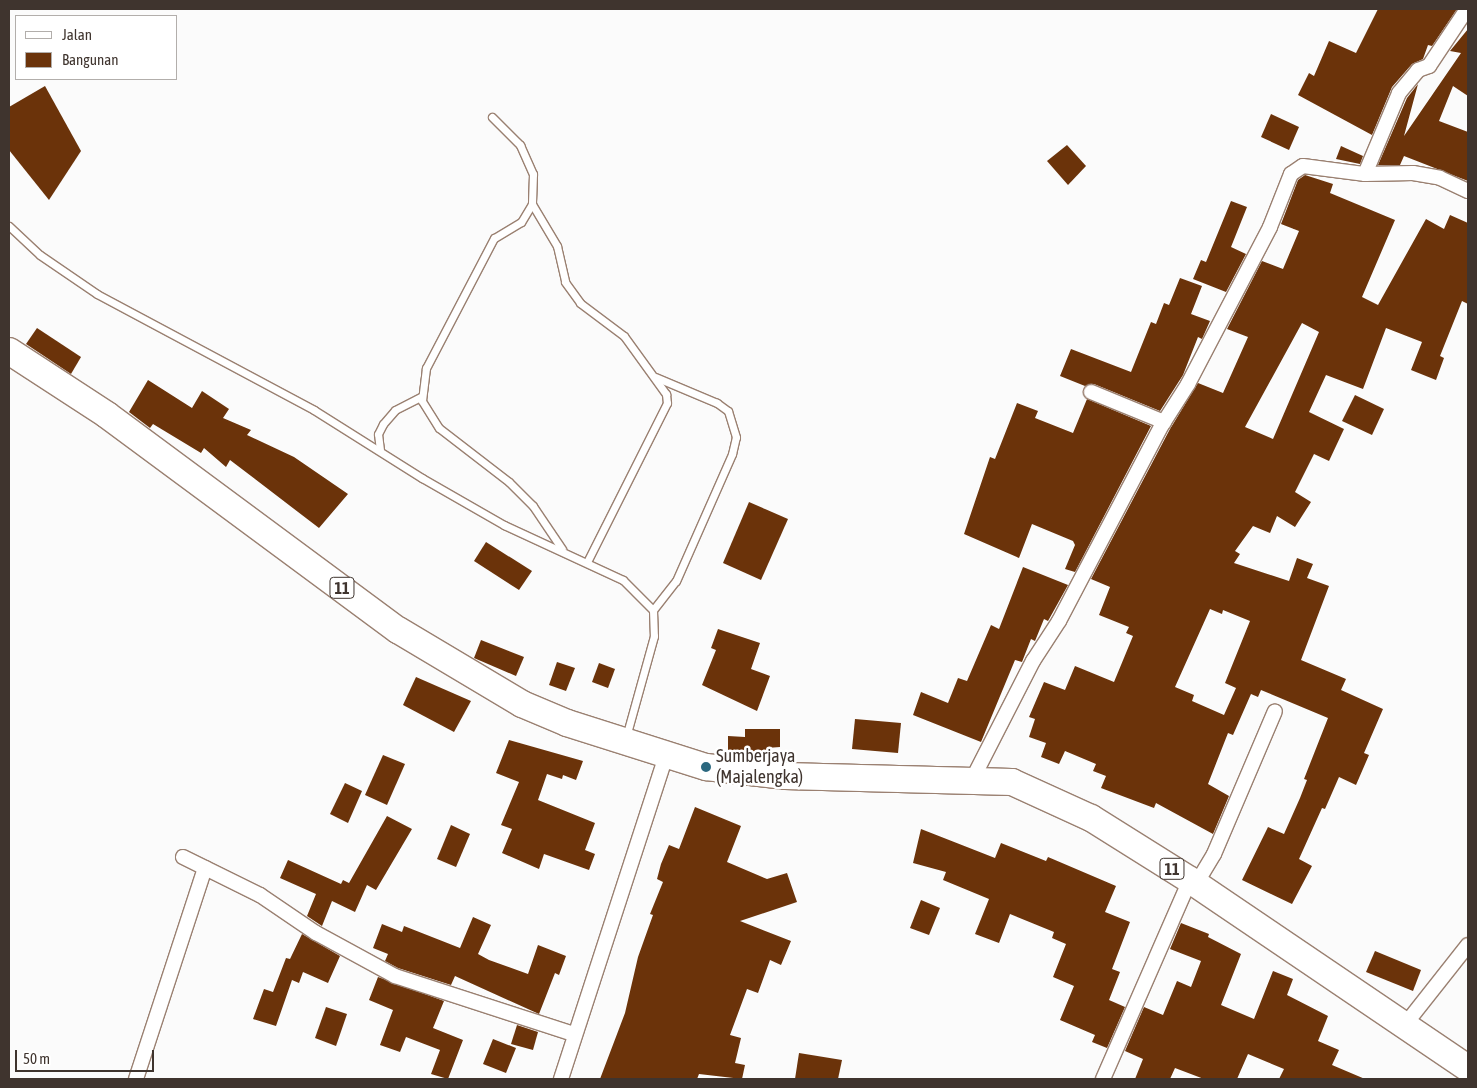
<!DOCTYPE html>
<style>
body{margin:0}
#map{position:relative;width:1477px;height:1088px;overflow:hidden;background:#fbfbfb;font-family:"Asap Condensed",sans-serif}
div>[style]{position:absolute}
.building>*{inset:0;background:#6b330a}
.roads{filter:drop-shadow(1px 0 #9a8071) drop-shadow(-1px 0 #9a8071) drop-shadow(0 1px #9a8071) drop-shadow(0 -1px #9a8071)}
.lane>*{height:7px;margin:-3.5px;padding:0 3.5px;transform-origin:3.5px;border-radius:3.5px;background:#fff}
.street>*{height:14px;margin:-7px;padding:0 7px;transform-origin:7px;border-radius:7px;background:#fff}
.highway>*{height:26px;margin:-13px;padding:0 13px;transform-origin:13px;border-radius:13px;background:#fff}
.dots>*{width:14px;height:14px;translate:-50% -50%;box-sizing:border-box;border:2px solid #fff;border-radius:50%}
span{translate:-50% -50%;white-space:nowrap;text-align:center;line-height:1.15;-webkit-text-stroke:5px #fff;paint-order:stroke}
.shield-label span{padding:1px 4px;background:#fff;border:1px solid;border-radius:4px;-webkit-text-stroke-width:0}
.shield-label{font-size:16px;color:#3f342e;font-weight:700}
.poi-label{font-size:18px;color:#3f342e}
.left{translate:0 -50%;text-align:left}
.frame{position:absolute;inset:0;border:10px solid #3f342e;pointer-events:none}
.legend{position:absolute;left:15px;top:15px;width:162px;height:65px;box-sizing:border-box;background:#fff;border:1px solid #b2aeab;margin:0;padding:6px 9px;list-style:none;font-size:15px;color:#3f342e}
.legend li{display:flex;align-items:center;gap:10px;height:25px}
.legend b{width:25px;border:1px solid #b2aeab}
.scale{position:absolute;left:15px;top:1050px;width:139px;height:22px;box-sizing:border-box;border:2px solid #3f342e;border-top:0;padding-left:6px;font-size:15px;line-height:18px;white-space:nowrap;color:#3f342e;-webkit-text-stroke:4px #fff;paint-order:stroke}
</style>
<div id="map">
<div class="building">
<i style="clip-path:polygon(1378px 9px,1457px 9px,1432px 46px,1428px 45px,1423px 59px,1412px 64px,1392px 87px,1372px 135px,1298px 95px,1309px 73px,1314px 76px,1329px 41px,1356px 53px)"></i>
<i style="clip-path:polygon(1468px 29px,1468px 96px,1453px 86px,1439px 121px,1468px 132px,1468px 181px,1404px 156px,1400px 165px,1378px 165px,1407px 98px,1418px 84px,1404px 136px,1461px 53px,1450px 51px)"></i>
<i style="clip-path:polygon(45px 86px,81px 151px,49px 200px,9px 150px,9px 107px)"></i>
<i style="clip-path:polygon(1271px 114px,1299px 127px,1289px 150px,1261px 137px)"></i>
<i style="clip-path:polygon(1067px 145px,1086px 166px,1068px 185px,1047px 161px)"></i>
<i style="clip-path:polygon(1341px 146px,1363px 156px,1360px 164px,1336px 159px)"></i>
<i style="clip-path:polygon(evenodd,1305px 175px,1333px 184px,1330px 193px,1395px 220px,1362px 297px,1378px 305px,1426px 219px,1444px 229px,1450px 215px,1468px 223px,1468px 304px,1462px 301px,1440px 356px,1444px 358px,1436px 380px,1411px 370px,1422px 342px,1386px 328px,1363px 389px,1326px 375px,1309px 412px,1344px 429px,1329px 461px,1314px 454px,1295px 492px,1311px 502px,1295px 527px,1277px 516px,1270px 533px,1253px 526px,1235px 551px,1240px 554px,1234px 563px,1289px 581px,1297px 558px,1313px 564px,1307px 578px,1329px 586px,1301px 660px,1346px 679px,1341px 690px,1383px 709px,1364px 753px,1369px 755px,1356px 785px,1339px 777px,1325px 809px,1322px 808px,1299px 859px,1312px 866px,1292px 904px,1242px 880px,1268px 827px,1284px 834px,1300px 798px,1307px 780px,1304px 779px,1328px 718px,1261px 690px,1258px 697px,1251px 694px,1233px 735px,1228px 733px,1208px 784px,1229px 796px,1213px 834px,1156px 803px,1154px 808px,1101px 788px,1106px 776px,1093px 771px,1096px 764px,1065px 751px,1059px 764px,1041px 757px,1046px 743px,1029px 737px,1035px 719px,1029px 717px,1044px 682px,1065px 690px,1075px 666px,1114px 682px,1133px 636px,1126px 633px,1129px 627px,1099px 615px,1110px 587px,1091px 579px,1170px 429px,1198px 383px,1223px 393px,1248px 337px,1227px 329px,1262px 261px,1283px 269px,1299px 231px,1281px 224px,1298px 180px,1305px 175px,1302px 323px,1319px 332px,1273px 439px,1245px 427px,1302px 323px,1305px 175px,1210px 609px,1222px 614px,1223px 610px,1250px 621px,1225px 683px,1236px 688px,1224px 715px,1192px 701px,1194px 695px,1175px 687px,1210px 609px)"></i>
<i style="clip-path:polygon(1231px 201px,1247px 207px,1231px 247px,1246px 254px,1226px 292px,1193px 279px,1201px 260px,1206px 262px)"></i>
<i style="clip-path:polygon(1180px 278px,1202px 286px,1191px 314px,1210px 321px,1202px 339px,1198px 337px,1183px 375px,1160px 411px,1094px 384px,1085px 386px,1060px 376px,1071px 349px,1131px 372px,1151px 322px,1156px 324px,1164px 303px,1169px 305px)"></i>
<i style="clip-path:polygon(37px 328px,81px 357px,71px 374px,26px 344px)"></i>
<i style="clip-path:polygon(148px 380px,192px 408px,202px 391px,229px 409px,223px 418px,251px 430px,247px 435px,294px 457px,348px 494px,319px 528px,230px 460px,226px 467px,204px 448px,201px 453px,153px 424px,150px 428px,129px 412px)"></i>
<i style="clip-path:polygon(1355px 395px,1384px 409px,1372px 435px,1342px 421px)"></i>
<i style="clip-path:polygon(1087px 399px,1151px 426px,1075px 572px,1065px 569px,1075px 545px,1073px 541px,1032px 524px,1019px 558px,964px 534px,990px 457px,995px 459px,1017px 403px,1038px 411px,1035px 418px,1073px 433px)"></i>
<i style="clip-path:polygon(749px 502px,788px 519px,761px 580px,723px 563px)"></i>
<i style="clip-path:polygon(486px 542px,532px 571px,519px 590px,474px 561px)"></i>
<i style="clip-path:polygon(1023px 567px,1068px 585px,1048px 621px,1044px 619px,1035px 641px,1031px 639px,1022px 662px,1015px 660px,981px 742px,913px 715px,921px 692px,948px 703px,958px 678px,967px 681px,991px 625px,999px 629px)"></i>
<i style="clip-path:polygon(718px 629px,760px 643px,751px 669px,770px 676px,757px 711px,702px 685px,716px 650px,711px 648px)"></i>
<i style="clip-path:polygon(481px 640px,524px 657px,516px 676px,474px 658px)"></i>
<i style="clip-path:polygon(557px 662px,575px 668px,566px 691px,549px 685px)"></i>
<i style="clip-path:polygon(599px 663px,615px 669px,608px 688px,592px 682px)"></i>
<i style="clip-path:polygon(416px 677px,471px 701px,454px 732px,403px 705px)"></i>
<i style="clip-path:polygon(855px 719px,901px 723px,898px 753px,852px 749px)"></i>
<i style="clip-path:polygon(745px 729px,780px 729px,780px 747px,767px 748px,767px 759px,728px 754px,728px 736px,745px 737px)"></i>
<i style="clip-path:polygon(509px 740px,583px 761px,576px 780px,563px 775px,562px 779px,547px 774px,538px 800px,595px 823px,585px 850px,595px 854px,589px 870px,544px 854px,539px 869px,502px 853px,512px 829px,501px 825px,519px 782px,496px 773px)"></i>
<i style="clip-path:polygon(383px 755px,405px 764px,387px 805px,365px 795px)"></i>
<i style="clip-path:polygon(345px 783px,362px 791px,348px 823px,330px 814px)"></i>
<i style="clip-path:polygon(695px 807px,741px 826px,727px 862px,767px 879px,787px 873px,797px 902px,740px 921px,791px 941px,781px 965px,770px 960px,758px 993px,747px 989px,730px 1035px,741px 1038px,735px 1063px,745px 1065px,742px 1079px,699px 1074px,697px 1079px,600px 1079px,625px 1013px,638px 957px,653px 915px,650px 914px,663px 882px,657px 879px,661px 864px,669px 845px,679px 849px)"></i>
<i style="clip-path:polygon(387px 816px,412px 829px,376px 890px,367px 885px,355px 912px,332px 901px,322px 926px,307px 916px,316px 894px,280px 878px,288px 860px,341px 884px,343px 880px,349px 883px)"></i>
<i style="clip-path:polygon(451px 825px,470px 834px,456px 867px,437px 859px)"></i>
<i style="clip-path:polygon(921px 829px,995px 858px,1001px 843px,1046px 861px,1048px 857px,1116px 886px,1105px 912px,1130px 922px,1112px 969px,1120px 972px,1109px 1000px,1125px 1007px,1107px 1048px,1092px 1042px,1095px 1035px,1060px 1020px,1074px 986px,1053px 977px,1066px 944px,1052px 938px,1054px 932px,1010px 914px,999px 943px,975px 934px,989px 899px,943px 880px,946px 872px,913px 863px)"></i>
<i style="clip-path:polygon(921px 900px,940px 908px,929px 935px,910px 928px)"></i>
<i style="clip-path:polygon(473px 917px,491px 925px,478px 954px,489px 960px,528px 974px,538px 945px,566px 956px,559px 975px,555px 973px,539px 1014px,455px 976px,451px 985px,398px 968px,385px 961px,388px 954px,373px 948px,382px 924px,402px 932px,404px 926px,460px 948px)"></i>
<i style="clip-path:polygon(1181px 923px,1209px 934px,1208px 937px,1241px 954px,1221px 1005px,1254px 1019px,1273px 971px,1293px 979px,1287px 995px,1328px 1016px,1318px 1041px,1339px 1050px,1332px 1065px,1365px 1079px,1279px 1079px,1284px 1069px,1248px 1054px,1237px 1079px,1204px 1079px,1175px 1068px,1170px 1079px,1135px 1079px,1143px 1059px,1125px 1051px,1144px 1007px,1163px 1015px,1177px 981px,1191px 987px,1201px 961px,1170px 949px)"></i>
<i style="clip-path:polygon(302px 934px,340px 956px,328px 983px,303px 972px,299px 983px,292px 980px,276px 1026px,253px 1019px,264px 989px,273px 992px,286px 958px,290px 959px)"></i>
<i style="clip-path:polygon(1375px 951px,1421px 970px,1413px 991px,1366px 972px)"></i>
<i style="clip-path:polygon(378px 977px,444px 1001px,433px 1028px,463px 1040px,448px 1079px,431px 1074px,440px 1050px,406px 1037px,400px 1052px,380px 1045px,393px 1010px,369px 1000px)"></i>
<i style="clip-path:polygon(326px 1007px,347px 1014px,336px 1046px,315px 1038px)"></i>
<i style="clip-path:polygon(517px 1025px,538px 1032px,533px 1050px,511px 1044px)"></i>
<i style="clip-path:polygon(493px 1039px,516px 1048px,506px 1073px,483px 1064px)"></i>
<i style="clip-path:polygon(799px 1053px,842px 1060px,838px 1079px,795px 1079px)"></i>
</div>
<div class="roads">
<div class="lane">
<i style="left:492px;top:117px;width:40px;rotate:45deg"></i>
<i style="left:520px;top:145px;width:32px;rotate:66deg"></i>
<i style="left:533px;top:174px;width:30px;rotate:92deg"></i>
<i style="left:532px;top:204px;width:21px;rotate:121deg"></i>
<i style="left:521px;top:222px;width:31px;rotate:149deg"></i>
<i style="left:494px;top:238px;width:147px;rotate:117.6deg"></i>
<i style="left:426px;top:368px;width:33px;rotate:97deg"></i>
<i style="left:422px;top:401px;width:32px;rotate:58deg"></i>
<i style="left:439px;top:428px;width:88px;rotate:37.6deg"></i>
<i style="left:509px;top:482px;width:34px;rotate:45deg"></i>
<i style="left:533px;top:506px;width:52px;rotate:56deg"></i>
<i style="left:532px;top:204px;width:49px;rotate:59.2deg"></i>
<i style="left:557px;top:246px;width:37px;rotate:77deg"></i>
<i style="left:565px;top:282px;width:26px;rotate:54deg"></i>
<i style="left:580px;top:303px;width:55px;rotate:36.9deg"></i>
<i style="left:624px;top:336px;width:72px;rotate:54.1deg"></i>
<i style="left:666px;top:394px;width:9px;rotate:84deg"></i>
<i style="left:667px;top:403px;width:178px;rotate:116.7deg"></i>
<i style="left:9px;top:226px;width:42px;rotate:43.1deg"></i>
<i style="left:40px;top:255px;width:69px;rotate:34.4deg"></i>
<i style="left:97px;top:294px;width:246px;rotate:28.1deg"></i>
<i style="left:314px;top:410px;width:128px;rotate:32.2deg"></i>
<i style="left:422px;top:478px;width:95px;rotate:29.8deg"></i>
<i style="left:504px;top:525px;width:131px;rotate:24.8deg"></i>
<i style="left:623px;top:580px;width:42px;rotate:45deg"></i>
<i style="left:653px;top:610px;width:26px;rotate:88deg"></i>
<i style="left:654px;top:636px;width:105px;rotate:105.5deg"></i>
<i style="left:380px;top:450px;width:16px;rotate:-97deg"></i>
<i style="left:378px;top:434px;width:11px;rotate:-63deg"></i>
<i style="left:383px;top:424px;width:18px;rotate:-49deg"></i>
<i style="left:395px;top:410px;width:30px;rotate:-27deg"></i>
<i style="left:653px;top:610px;width:37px;rotate:-52deg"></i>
<i style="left:676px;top:581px;width:139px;rotate:-66.2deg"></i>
<i style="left:732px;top:454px;width:17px;rotate:-77deg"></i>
<i style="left:736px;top:437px;width:27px;rotate:-107deg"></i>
<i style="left:728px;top:411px;width:14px;rotate:-144deg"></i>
<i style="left:717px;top:403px;width:67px;rotate:-157.2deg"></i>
</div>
<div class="street">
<i style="left:1365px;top:174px;width:88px;rotate:-67.2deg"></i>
<i style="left:1399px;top:93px;width:30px;rotate:-50deg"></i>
<i style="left:1418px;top:70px;width:12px;rotate:-20deg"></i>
<i style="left:1429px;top:66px;width:69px;rotate:-56.3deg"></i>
<i style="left:1091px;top:392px;width:79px;rotate:22.3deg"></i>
<i style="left:972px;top:780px;width:134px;rotate:-62.9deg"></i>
<i style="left:1033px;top:661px;width:48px;rotate:-57deg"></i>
<i style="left:1059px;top:621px;width:221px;rotate:-62.3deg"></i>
<i style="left:1162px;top:425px;width:49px;rotate:-57.6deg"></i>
<i style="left:1188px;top:384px;width:177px;rotate:-62.4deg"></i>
<i style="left:1270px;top:227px;width:57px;rotate:-68.4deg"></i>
<i style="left:1291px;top:174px;width:14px;rotate:-34deg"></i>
<i style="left:1303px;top:166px;width:63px;rotate:7.4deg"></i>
<i style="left:1365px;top:174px;width:48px;rotate:-1.2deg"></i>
<i style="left:1413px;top:173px;width:27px;rotate:10deg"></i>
<i style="left:1440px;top:178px;width:31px;rotate:25deg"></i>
<i style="left:183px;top:857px;width:86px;rotate:26.3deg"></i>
<i style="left:260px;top:895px;width:68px;rotate:34.2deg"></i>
<i style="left:316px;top:933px;width:90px;rotate:28.6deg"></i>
<i style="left:395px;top:976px;width:188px;rotate:18deg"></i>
<i style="left:1196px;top:884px;width:35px;rotate:-59deg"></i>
<i style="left:1214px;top:854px;width:155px;rotate:-66.9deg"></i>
<i style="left:1404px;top:1026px;width:103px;rotate:-51.7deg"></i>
<i style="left:136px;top:1079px;width:222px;rotate:-71.9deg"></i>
<i style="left:561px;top:1079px;width:340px;rotate:-72deg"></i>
<i style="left:1103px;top:1079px;width:217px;rotate:-66.4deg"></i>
</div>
<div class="highway">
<i style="left:9px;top:351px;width:117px;rotate:33.1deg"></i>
<i style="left:107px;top:415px;width:362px;rotate:36.5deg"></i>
<i style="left:398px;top:630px;width:144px;rotate:30.8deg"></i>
<i style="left:522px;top:704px;width:49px;rotate:22.9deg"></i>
<i style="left:567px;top:723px;width:146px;rotate:17.6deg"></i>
<i style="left:706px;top:767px;width:80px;rotate:6.5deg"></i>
<i style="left:785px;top:776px;width:227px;rotate:1.5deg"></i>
<i style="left:1012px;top:782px;width:87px;rotate:24.5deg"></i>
<i style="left:1091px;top:818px;width:117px;rotate:32.1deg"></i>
<i style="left:1190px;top:880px;width:336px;rotate:34.1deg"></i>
</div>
</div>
<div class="dots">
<i style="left:706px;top:767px;background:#2b687f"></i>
</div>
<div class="shield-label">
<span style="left:342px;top:588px">11</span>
<span style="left:1172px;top:869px">11</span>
</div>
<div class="poi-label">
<span class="left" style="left:716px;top:767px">Sumberjaya<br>(Majalengka)</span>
</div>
<div class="frame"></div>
<ul class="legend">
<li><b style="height:6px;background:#fff"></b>Jalan</li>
<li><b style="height:14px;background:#6b330a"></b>Bangunan</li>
</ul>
<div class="scale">50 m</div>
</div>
